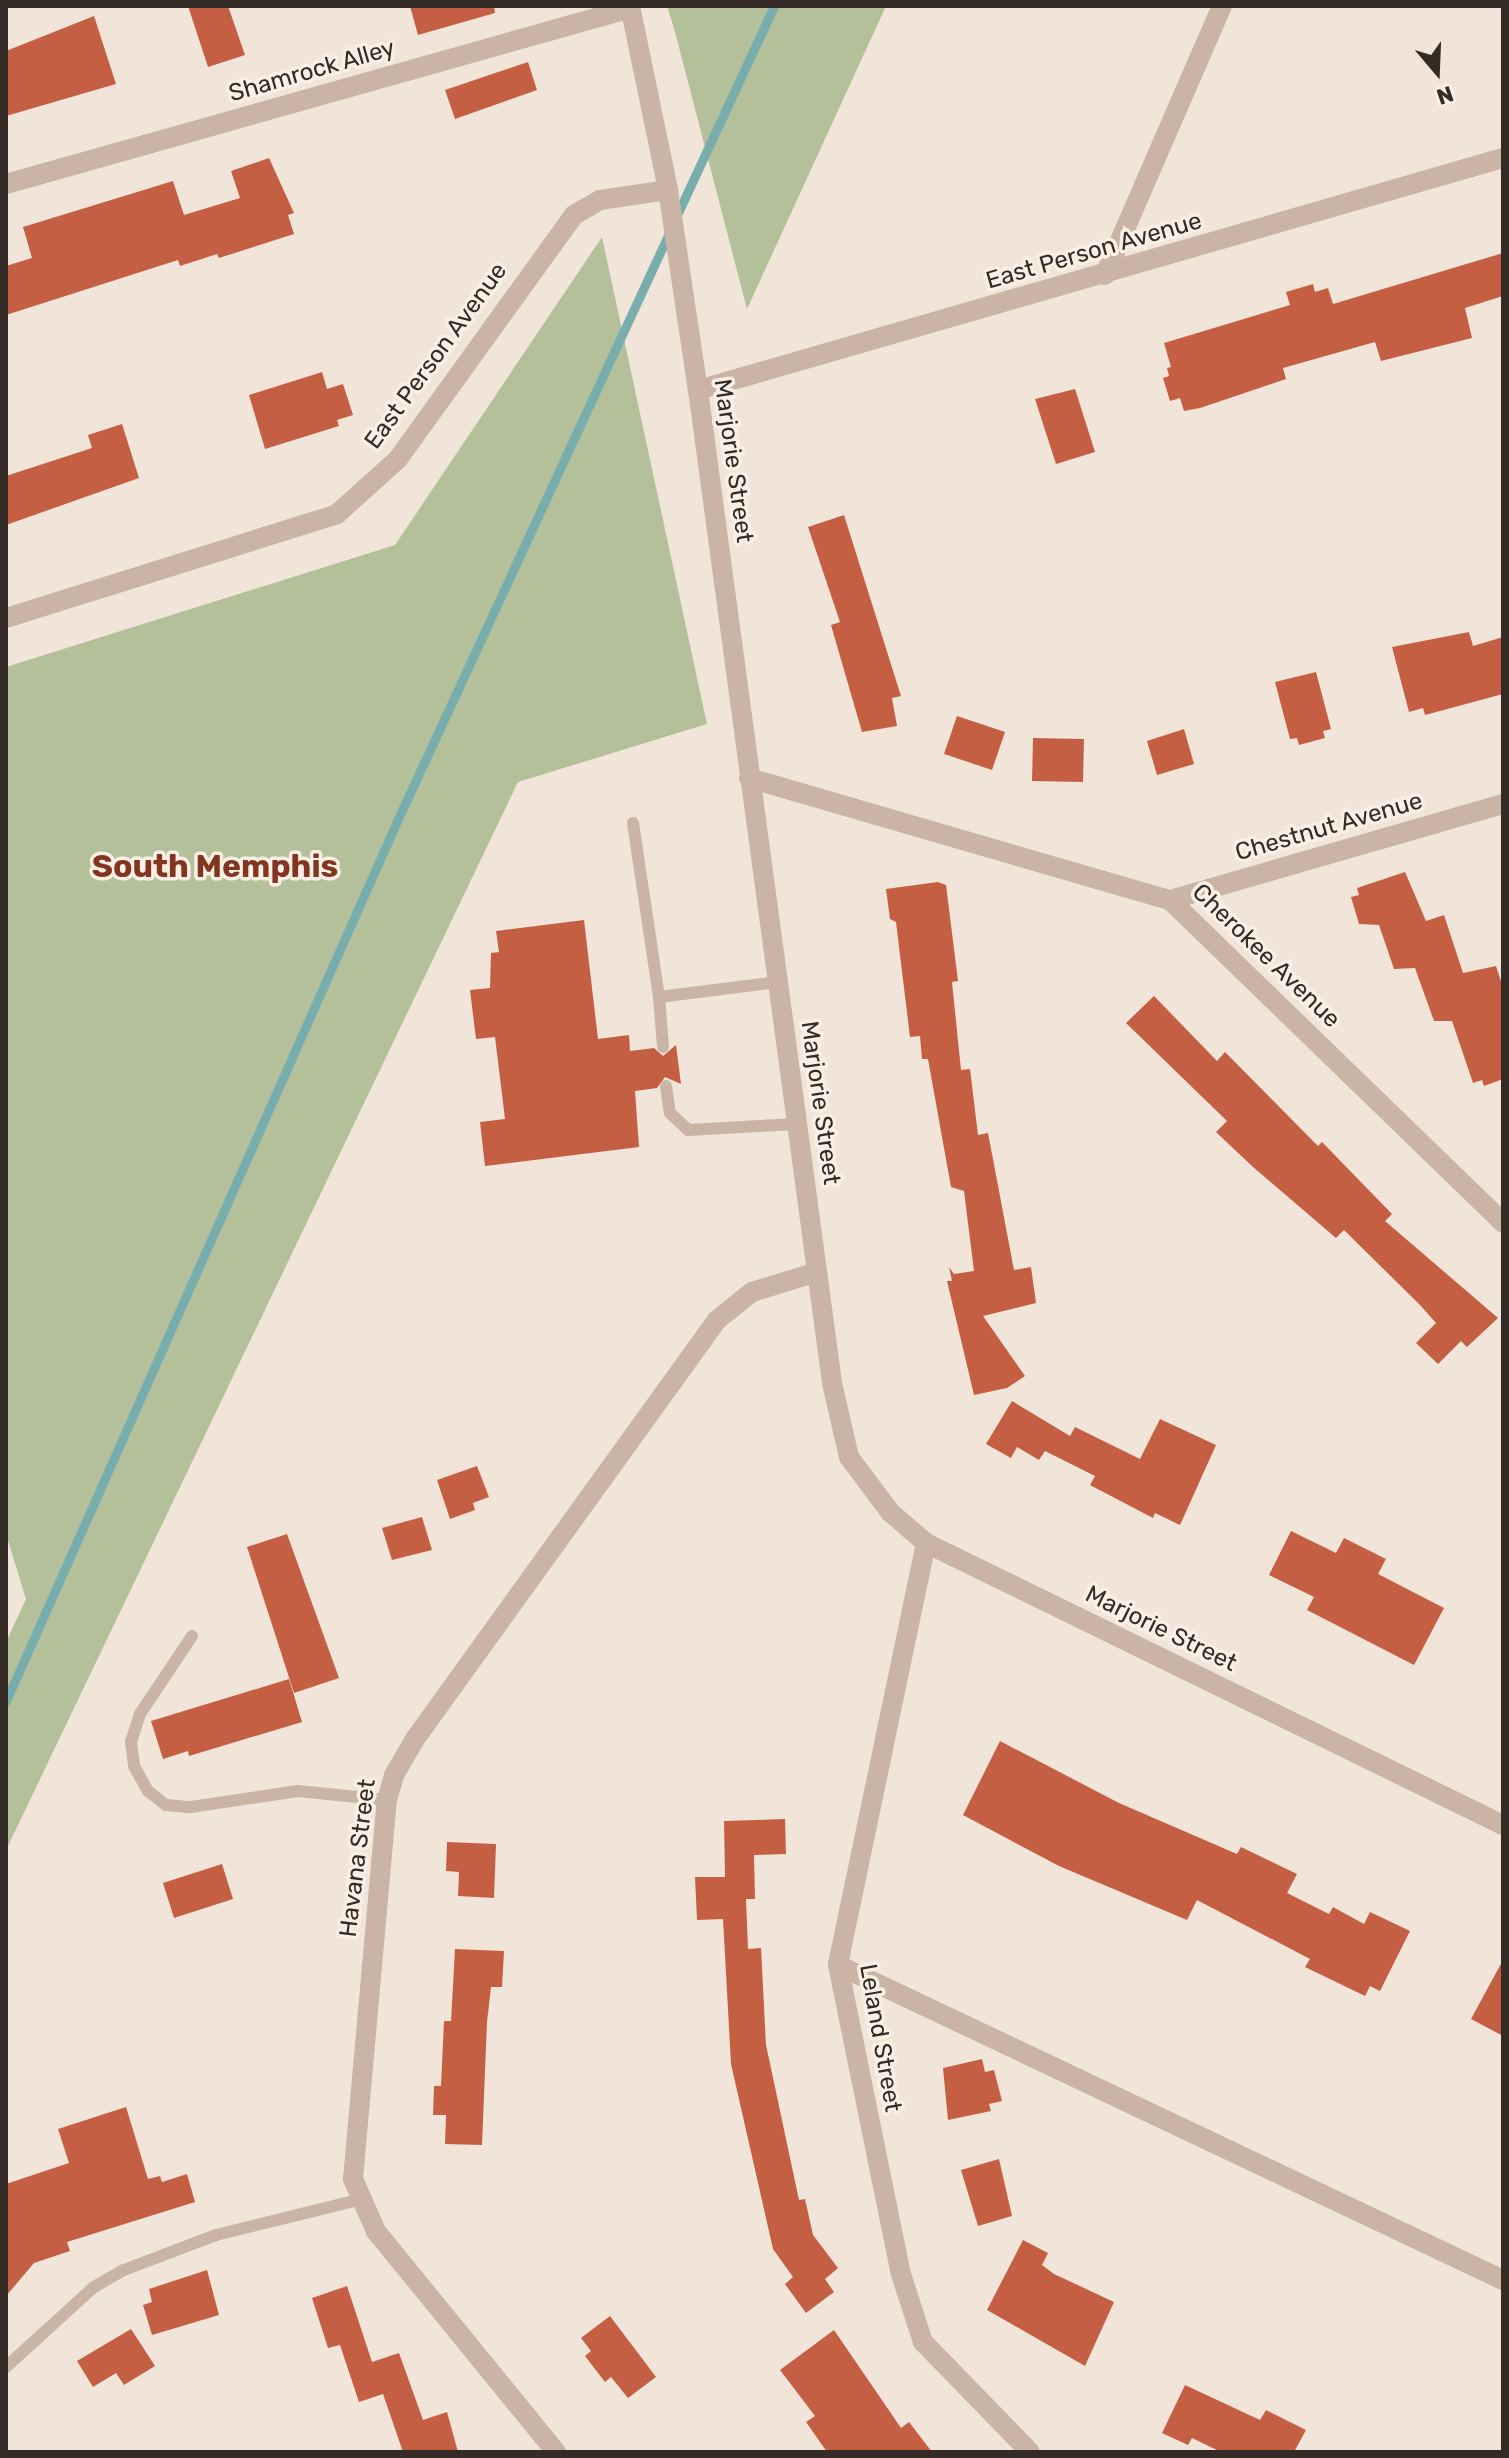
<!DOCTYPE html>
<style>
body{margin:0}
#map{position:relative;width:1509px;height:2458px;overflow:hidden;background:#f1e5d9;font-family:Rubik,sans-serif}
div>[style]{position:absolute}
.green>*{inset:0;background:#b4c099}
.stream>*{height:9px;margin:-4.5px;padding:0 4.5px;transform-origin:4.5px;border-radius:4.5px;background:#78adad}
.building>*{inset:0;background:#c55f43}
.service>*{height:12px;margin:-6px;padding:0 6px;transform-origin:6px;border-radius:6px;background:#c9b4a5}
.minor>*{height:20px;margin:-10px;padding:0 10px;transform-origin:10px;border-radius:10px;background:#c9b4a5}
.tertiary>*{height:20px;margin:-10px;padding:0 10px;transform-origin:10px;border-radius:10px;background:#c9b4a5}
span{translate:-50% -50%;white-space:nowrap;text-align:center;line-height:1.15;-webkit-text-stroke:7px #f9efe5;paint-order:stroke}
.street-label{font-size:24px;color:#342a26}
.district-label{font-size:32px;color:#823520;font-weight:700}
.frame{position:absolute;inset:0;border:8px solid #342a26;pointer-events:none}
.north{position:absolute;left:1397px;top:32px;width:80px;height:80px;-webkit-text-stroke:6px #f9efe5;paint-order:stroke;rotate:161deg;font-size:22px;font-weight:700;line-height:32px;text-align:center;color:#342a26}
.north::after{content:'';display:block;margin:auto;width:28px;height:36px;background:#342a26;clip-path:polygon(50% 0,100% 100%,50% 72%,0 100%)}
</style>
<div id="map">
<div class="green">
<i style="clip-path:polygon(667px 6px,886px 6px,747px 309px,675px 32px)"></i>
<i style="clip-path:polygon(602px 237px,707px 724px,518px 782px,6px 1850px,6px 1642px,26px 1599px,6px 1534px,6px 667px,395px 545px)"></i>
</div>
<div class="stream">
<i style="left:676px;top:217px;width:233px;rotate:-65.1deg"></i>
<i style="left:6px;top:1701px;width:963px;rotate:-66.04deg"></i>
<i style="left:397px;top:821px;width:650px;rotate:-65.17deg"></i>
</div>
<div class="building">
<i style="clip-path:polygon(188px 6px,228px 6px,245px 55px,208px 67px)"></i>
<i style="clip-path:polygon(410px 6px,494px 6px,495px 13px,418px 35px)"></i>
<i style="clip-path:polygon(94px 16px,116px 84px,6px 116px,6px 51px)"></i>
<i style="clip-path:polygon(528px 62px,537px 90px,455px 119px,445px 90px)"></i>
<i style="clip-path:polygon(269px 158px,294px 213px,288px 215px,294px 234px,219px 258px,217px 254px,180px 266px,178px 260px,6px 315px,6px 266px,32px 258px,23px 227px,173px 181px,184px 215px,240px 198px,231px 171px)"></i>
<i style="clip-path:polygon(1503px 253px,1503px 296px,1465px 308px,1472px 338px,1381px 361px,1375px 342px,1283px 368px,1286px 379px,1200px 408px,1184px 411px,1180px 398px,1170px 401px,1163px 378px,1169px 376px,1167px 368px,1171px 367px,1164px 343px,1290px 305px,1286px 292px,1313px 284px,1315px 292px,1328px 288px,1333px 304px)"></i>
<i style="clip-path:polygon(322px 372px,327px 389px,343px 384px,353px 415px,337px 420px,339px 426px,265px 449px,249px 395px)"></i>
<i style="clip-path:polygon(1075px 389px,1095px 452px,1056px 464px,1035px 399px)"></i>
<i style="clip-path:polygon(122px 424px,139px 478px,6px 525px,6px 476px,92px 448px,88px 435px)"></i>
<i style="clip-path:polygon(844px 515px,901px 696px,892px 698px,897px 726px,862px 732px,831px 625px,840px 622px,808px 527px)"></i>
<i style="clip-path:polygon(1469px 632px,1473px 646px,1503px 637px,1503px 694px,1425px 715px,1423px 708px,1409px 712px,1392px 647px)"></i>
<i style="clip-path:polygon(1316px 672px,1331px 729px,1323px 731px,1325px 738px,1299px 745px,1297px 738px,1290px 739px,1275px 682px)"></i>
<i style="clip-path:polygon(957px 716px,1005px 732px,992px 770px,944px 754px)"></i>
<i style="clip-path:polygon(1184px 729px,1194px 764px,1157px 775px,1147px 741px)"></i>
<i style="clip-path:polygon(1033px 738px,1084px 739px,1083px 782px,1032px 781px)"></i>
<i style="clip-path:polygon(1405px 872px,1426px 921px,1444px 915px,1463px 973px,1496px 966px,1503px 987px,1503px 1079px,1484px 1086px,1482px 1080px,1473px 1083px,1452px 1021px,1434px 1021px,1415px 968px,1394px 969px,1379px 925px,1359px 924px,1351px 897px,1359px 895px,1357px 888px)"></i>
<i style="clip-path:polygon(938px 882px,946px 885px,958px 981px,952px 982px,961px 1070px,970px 1069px,978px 1135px,988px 1133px,1014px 1270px,1031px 1267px,1036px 1303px,983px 1316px,1025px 1376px,1007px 1388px,974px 1395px,947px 1281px,952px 1281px,949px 1267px,954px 1274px,974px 1271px,964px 1191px,951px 1187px,928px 1059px,922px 1059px,920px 1036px,910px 1037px,896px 922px,890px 919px,886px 889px)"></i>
<i style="clip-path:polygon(584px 920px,598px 1039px,629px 1035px,630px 1051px,654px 1048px,663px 1056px,676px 1045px,681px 1084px,665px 1077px,657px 1088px,635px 1091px,639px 1147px,485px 1166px,480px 1122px,505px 1119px,495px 1037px,476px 1039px,470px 990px,490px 988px,491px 953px,499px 952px,496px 931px)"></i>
<i style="clip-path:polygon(1154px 996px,1217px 1061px,1225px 1052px,1318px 1146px,1322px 1142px,1392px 1214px,1385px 1221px,1498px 1318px,1467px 1347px,1461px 1341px,1438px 1364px,1416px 1343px,1436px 1323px,1420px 1305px,1344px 1230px,1336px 1238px,1253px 1167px,1216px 1132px,1227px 1121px,1126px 1023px)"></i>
<i style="clip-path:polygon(1012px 1401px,1070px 1436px,1075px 1427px,1140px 1459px,1160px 1419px,1216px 1445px,1180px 1525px,1155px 1513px,1153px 1518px,1090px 1485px,1095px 1476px,1045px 1451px,1039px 1460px,1017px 1447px,1011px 1458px,986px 1444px)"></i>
<i style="clip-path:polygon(477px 1466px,489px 1497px,473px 1503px,475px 1510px,450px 1519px,437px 1480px)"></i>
<i style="clip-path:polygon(422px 1517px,432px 1550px,392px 1560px,382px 1528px)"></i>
<i style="clip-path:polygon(1291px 1531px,1336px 1553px,1344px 1538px,1386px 1559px,1378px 1574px,1444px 1608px,1414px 1665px,1307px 1610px,1314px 1597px,1269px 1575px)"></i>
<i style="clip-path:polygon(287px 1534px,339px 1678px,294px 1693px,247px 1547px)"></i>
<i style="clip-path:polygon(289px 1679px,302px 1722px,189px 1756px,188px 1751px,163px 1759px,151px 1721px)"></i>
<i style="clip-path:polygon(1000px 1741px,1119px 1803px,1237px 1854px,1241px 1847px,1297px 1874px,1287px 1893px,1329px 1914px,1333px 1907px,1364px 1924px,1370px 1912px,1410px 1931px,1380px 1991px,1370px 1986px,1365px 1996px,1305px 1967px,1310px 1959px,1197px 1900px,1187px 1920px,1059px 1866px,963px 1815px)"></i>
<i style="clip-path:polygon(785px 1819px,786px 1854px,754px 1855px,755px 1899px,746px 1899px,748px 1949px,761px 1948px,766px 2045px,799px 2200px,805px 2199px,813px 2235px,838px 2268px,825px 2279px,834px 2292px,806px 2313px,785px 2284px,793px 2277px,773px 2249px,731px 2064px,723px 1919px,697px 1920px,695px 1877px,725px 1877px,724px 1821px)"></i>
<i style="clip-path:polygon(447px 1842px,496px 1844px,494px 1898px,458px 1896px,459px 1872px,446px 1871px)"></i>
<i style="clip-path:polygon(222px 1864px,233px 1899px,174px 1918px,163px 1883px)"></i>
<i style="clip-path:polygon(455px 1949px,504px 1951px,502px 1987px,491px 1987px,487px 2022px,482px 2145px,445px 2144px,446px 2115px,433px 2115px,434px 2086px,441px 2086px,444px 2021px,451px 2021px)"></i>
<i style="clip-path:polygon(1503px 1960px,1503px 2036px,1471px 2019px)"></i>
<i style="clip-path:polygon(982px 2059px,985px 2072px,994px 2070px,1002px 2101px,989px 2104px,991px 2111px,948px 2120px,943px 2068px)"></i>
<i style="clip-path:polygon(126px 2107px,148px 2179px,160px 2176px,162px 2182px,187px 2174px,195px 2202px,67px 2242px,70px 2251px,34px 2263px,6px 2296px,6px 2184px,69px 2163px,58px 2129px)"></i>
<i style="clip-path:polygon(999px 2159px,1012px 2216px,978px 2226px,961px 2170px)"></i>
<i style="clip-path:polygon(1023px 2240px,1048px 2253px,1042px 2265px,1054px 2274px,1114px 2302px,1085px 2366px,987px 2310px)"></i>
<i style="clip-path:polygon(207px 2270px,219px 2315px,152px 2335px,143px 2305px,152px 2302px,149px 2289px)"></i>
<i style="clip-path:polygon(347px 2286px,372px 2362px,399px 2353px,423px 2420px,447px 2412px,458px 2452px,403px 2452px,383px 2394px,359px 2402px,340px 2345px,328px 2348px,312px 2298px)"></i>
<i style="clip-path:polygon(610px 2316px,656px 2377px,628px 2398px,611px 2377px,605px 2382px,585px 2356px,591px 2351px,581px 2338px)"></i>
<i style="clip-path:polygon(131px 2329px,155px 2366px,124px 2385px,116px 2373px,93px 2387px,77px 2361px)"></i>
<i style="clip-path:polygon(834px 2330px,901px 2428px,909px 2422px,932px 2452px,827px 2452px,806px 2422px,815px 2416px,780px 2370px)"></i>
<i style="clip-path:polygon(1185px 2385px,1260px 2420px,1266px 2410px,1306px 2430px,1294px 2452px,1221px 2452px,1192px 2438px,1188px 2445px,1162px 2433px)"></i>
</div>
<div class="service">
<i style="left:633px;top:823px;width:176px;rotate:81.5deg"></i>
<i style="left:659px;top:997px;width:119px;rotate:-7.2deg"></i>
<i style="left:659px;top:997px;width:50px;rotate:85.4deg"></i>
<i style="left:666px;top:1086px;width:27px;rotate:82deg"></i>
<i style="left:670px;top:1113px;width:25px;rotate:43deg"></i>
<i style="left:688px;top:1130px;width:109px;rotate:-3.2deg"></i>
<i style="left:192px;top:1636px;width:94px;rotate:123.7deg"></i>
<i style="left:140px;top:1714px;width:28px;rotate:108deg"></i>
<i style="left:131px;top:1741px;width:25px;rotate:83deg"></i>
<i style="left:134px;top:1766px;width:29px;rotate:61deg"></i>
<i style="left:148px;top:1791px;width:23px;rotate:38deg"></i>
<i style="left:166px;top:1805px;width:25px;rotate:5deg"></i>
<i style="left:191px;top:1807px;width:108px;rotate:-8.5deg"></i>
<i style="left:298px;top:1791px;width:89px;rotate:5.8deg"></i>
<i style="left:6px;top:2367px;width:119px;rotate:-42.3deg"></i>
<i style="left:94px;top:2287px;width:34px;rotate:-30deg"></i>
<i style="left:124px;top:2270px;width:98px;rotate:-20.8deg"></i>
<i style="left:216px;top:2235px;width:146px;rotate:-13.8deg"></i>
</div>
<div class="minor">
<i style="left:6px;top:184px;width:649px;rotate:-15.73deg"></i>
<i style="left:1105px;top:275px;width:293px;rotate:-66.5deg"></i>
<i style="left:698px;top:390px;width:838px;rotate:-16.08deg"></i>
<i style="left:6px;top:618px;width:347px;rotate:-17.4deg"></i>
<i style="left:337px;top:514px;width:82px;rotate:-42deg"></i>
<i style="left:398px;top:459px;width:301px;rotate:-54.2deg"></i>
<i style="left:574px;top:215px;width:30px;rotate:-30deg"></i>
<i style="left:600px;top:200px;width:69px;rotate:-8.4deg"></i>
<i style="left:749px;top:778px;width:438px;rotate:16.2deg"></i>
<i style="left:1170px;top:900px;width:464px;rotate:44.1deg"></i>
<i style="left:1170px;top:900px;width:347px;rotate:-16.1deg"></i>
<i style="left:926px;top:1543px;width:431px;rotate:101.8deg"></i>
<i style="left:838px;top:1965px;width:312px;rotate:78.5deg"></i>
<i style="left:900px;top:2271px;width:75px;rotate:72.1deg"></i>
<i style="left:923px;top:2342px;width:153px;rotate:45.8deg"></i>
<i style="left:838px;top:1965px;width:736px;rotate:25.35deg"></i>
<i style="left:556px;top:2452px;width:285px;rotate:-129.2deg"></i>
<i style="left:376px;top:2231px;width:57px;rotate:-113.9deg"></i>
<i style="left:353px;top:2179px;width:381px;rotate:-84.9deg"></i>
<i style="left:387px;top:1800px;width:26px;rotate:-74deg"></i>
<i style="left:394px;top:1775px;width:42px;rotate:-59.7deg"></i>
<i style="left:415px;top:1739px;width:516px;rotate:-54.22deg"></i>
<i style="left:717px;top:1320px;width:45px;rotate:-38.7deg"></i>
<i style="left:752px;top:1292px;width:68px;rotate:-17.1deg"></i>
</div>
<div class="tertiary">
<i style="left:630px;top:6px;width:188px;rotate:78.3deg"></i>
<i style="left:668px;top:190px;width:202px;rotate:81.5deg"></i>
<i style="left:698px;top:390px;width:1002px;rotate:82.31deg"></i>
<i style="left:832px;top:1383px;width:76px;rotate:77.1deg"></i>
<i style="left:849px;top:1457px;width:69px;rotate:53.3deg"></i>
<i style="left:890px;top:1512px;width:48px;rotate:40.7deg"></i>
<i style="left:926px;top:1543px;width:642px;rotate:26.05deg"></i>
</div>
<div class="street-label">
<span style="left:312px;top:71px;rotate:-16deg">Shamrock Alley</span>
<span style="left:1094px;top:251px;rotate:-16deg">East Person Avenue</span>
<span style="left:436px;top:356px;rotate:-54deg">East Person Avenue</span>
<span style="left:733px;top:461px;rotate:82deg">Marjorie Street</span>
<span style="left:1329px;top:827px;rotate:-16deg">Chestnut Avenue</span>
<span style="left:1266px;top:956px;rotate:44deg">Cherokee Avenue</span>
<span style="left:820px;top:1103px;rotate:82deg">Marjorie Street</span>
<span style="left:1161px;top:1629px;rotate:26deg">Marjorie Street</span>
<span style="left:358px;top:1858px;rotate:-83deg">Havana Street</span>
<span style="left:880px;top:2038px;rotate:80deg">Leland Street</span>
</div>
<div class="district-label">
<span style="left:215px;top:866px">South Memphis</span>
</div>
<div class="frame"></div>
<div class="north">N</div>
</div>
